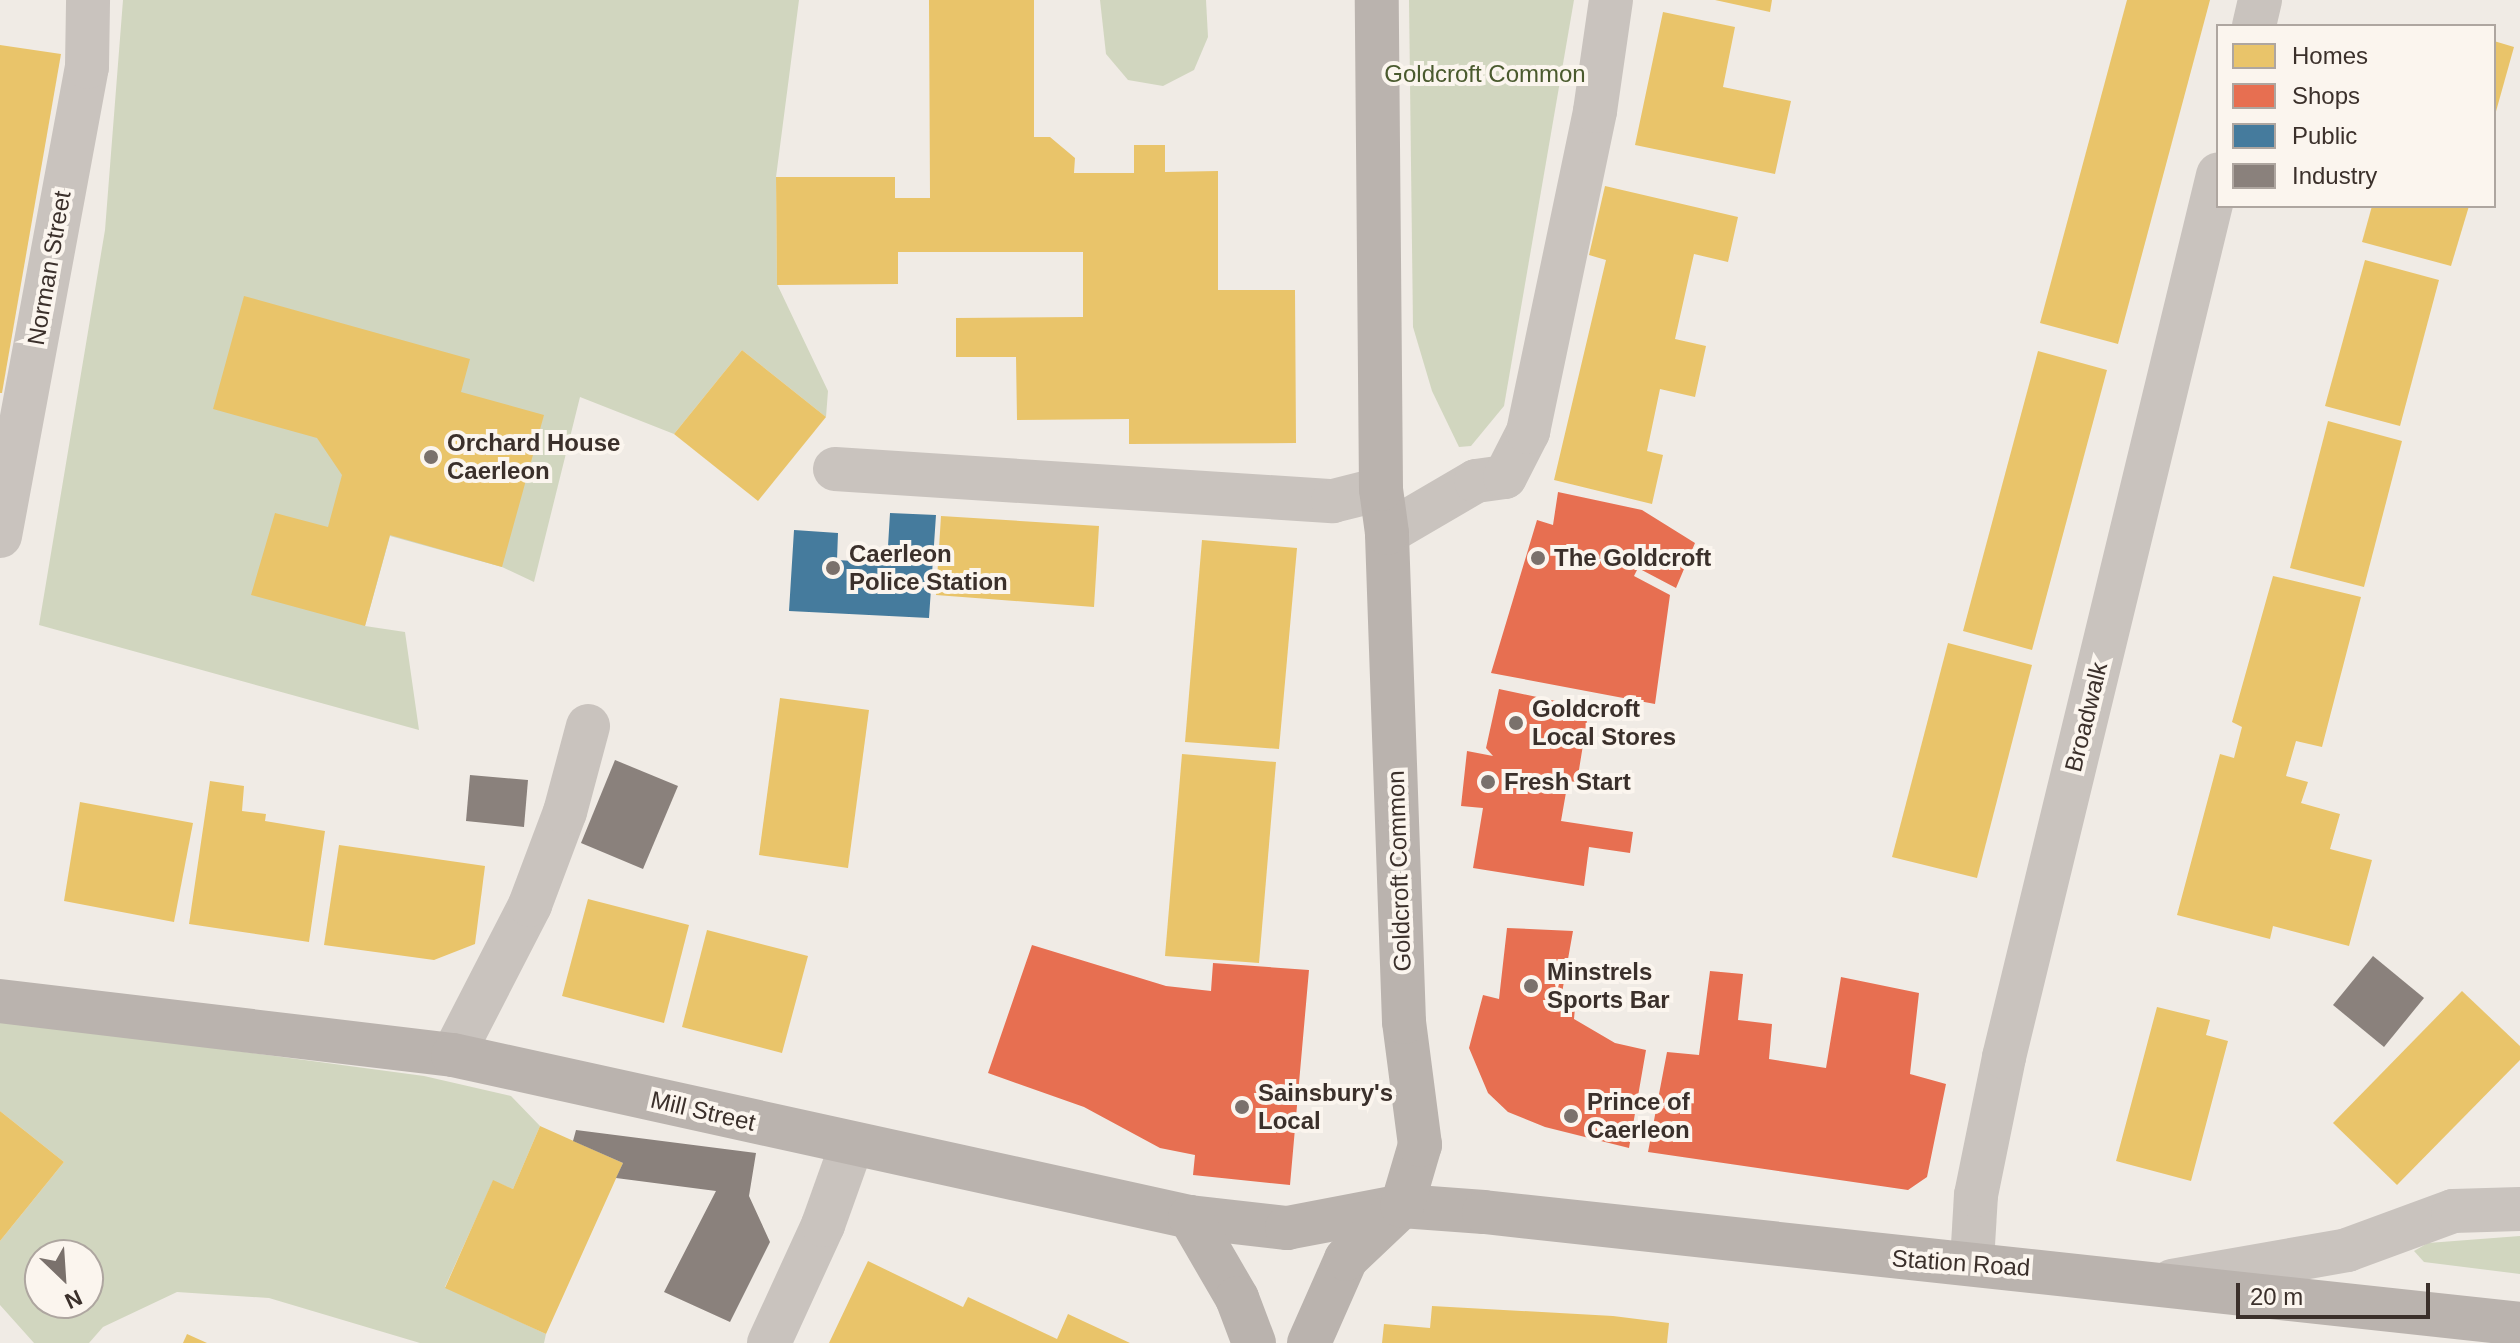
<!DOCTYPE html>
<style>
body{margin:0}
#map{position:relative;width:2520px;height:1343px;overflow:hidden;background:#f0ebe5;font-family:Helvetica,sans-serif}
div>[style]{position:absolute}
.green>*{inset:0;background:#d1d6bf}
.homes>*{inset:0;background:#e9c46a}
.shops>*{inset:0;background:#e76f51}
.public>*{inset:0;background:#457b9d}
.industry>*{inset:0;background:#8a817c}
.street>*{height:44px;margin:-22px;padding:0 22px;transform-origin:22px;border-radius:22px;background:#c9c3be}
.secondary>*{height:44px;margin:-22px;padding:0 22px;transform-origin:22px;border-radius:22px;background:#bab3ae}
.dots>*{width:22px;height:22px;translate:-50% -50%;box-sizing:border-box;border:4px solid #fbf5ee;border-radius:50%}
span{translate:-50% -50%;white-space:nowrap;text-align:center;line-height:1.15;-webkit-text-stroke:8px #fbf5ee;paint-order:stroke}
.park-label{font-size:24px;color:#4a5a2e}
.street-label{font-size:24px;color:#3b302b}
.poi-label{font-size:24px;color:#3b302b;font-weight:700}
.left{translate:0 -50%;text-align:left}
.legend{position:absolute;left:2216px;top:24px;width:280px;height:184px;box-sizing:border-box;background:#fbf5ee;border:2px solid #aea6a0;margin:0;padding:10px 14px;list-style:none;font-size:24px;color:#3b302b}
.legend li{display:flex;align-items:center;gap:16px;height:40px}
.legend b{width:40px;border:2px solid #aea6a0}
.north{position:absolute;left:24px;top:1239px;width:80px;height:80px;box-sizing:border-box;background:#fbf5ee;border:2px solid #aea6a0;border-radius:50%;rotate:155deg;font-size:22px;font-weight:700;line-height:32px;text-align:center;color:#3b302b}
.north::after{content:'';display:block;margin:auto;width:28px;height:36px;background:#7a716c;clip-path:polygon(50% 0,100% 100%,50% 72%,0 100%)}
.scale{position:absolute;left:2236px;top:1283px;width:194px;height:36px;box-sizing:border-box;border:4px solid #3b302b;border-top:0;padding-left:10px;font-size:24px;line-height:28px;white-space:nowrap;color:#3b302b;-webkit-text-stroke:6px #fbf5ee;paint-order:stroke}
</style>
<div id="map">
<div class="green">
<i style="clip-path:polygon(123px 0,799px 0,776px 177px,777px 284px,828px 391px,826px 417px,742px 350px,674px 434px,580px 397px,534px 582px,502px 567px,390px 536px,365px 626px,405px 632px,419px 730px,39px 625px,105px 230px)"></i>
<i style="clip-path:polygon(1100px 0,1206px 0,1208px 37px,1194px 70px,1163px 86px,1128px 80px,1106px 54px)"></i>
<i style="clip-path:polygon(1409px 0,1574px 0,1504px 406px,1471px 446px,1459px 447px,1432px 391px,1413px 327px)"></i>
<i style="clip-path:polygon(evenodd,0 1019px,424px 1076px,511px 1096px,540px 1126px,513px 1189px,493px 1181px,445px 1287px,546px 1334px,544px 1343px,420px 1343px,269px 1298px,177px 1292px,103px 1327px,89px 1343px,34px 1343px,0 1305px,0 1241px,64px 1162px,0 1111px,0 1019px,40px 1255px,88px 1255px,88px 1303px,40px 1303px,40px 1255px)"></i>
<i style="clip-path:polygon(2520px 1236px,2520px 1274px,2424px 1262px,2414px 1251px,2428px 1243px)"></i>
</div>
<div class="homes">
<i style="clip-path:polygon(929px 0,1034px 0,1034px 137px,1050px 137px,1075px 158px,1074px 173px,1134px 173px,1134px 145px,1165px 145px,1165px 172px,1218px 171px,1218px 290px,1295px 290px,1296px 443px,1129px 444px,1129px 419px,1017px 420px,1016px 357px,956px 357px,956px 318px,1083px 317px,1083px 252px,898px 252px,898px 284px,777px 285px,776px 177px,895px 177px,895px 198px,930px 198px)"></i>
<i style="clip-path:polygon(1715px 0,1772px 0,1770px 12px)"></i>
<i style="clip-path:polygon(2127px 0,2210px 0,2118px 344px,2040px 323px)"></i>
<i style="clip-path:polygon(1663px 12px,1735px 27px,1723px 87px,1791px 101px,1775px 174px,1635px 145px)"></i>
<i style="clip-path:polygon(2494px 41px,2514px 47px,2495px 115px,2494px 114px)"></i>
<i style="clip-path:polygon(0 45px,61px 54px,2px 393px,0 393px)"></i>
<i style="clip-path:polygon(1605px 186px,1738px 217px,1728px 262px,1694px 254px,1675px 339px,1706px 346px,1695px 397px,1660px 389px,1647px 451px,1663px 455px,1652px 504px,1554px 480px,1606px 260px,1589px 255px)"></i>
<i style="clip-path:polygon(2372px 206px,2469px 206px,2451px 266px,2362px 242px)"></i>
<i style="clip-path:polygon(2365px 260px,2439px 280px,2400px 426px,2325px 406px)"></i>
<i style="clip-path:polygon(244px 296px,470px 359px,461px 392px,544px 415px,502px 567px,390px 535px,365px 626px,251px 595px,275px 513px,328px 527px,342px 475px,317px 438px,213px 409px)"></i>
<i style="clip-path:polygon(742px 350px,826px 417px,758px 501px,674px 434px)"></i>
<i style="clip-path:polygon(2038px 351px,2107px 370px,2032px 650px,1963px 631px)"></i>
<i style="clip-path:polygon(2328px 421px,2402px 441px,2364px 587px,2290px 568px)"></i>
<i style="clip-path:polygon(941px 516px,1099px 526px,1094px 607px,936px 595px)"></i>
<i style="clip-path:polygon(1202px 540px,1297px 548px,1279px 749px,1185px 742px)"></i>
<i style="clip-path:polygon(2273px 576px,2361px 597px,2322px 747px,2296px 741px,2286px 776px,2308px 782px,2301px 803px,2340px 814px,2330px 849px,2372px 860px,2349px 946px,2273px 926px,2270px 939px,2177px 915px,2220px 754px,2234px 758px,2242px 727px,2232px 722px)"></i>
<i style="clip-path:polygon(1948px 643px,2032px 665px,1977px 878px,1892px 857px)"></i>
<i style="clip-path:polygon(780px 698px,869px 710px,848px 868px,759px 855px)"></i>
<i style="clip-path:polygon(1182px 754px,1276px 762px,1259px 963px,1165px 956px)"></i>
<i style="clip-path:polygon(210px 781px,244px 786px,242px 811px,266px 814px,265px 821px,325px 831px,309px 942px,189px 924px)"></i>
<i style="clip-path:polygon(80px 802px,193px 823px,174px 922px,64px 901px)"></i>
<i style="clip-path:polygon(339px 845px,485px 866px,475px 944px,434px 960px,324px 945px)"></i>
<i style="clip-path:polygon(588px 899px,689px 925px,664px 1023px,562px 996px)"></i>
<i style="clip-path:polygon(707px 930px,808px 956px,782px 1053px,682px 1027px)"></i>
<i style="clip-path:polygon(2462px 991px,2520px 1046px,2520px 1060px,2397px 1185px,2333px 1123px)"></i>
<i style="clip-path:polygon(2157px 1007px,2210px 1020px,2206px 1035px,2228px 1041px,2191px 1181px,2116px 1161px)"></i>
<i style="clip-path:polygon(0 1111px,64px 1162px,0 1241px)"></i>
<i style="clip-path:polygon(540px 1126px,623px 1163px,546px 1334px,445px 1288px,493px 1180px,513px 1189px)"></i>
<i style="clip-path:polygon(868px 1261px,963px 1307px,968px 1297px,1057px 1339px,1068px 1314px,1130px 1343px,829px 1343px)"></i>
<i style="clip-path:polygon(1432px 1306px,1613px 1316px,1669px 1323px,1667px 1343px,1382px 1343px,1384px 1324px,1430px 1328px)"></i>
<i style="clip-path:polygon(187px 1334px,207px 1343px,183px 1343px)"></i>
</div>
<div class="shops">
<i style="clip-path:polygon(1558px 492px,1642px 510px,1695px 543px,1676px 588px,1638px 568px,1634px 576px,1670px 595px,1655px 704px,1491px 673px,1537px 520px,1553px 525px)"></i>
<i style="clip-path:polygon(1499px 689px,1589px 708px,1577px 782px,1568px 781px,1561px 821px,1633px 832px,1630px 853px,1589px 847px,1584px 886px,1473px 868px,1483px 808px,1461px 806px,1467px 751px,1493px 756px,1486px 748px)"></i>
<i style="clip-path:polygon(1507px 928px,1573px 931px,1560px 1004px,1575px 1008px,1574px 1019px,1615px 1043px,1646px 1050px,1629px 1148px,1545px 1127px,1508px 1112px,1488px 1093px,1469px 1048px,1483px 995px,1499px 999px)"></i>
<i style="clip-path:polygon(1032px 945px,1166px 986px,1211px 991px,1213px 963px,1309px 970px,1290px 1185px,1193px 1175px,1195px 1155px,1160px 1148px,1084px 1107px,988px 1073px)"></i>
<i style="clip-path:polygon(1710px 971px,1743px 974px,1738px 1020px,1772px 1024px,1769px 1059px,1826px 1068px,1841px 977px,1919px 993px,1910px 1074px,1946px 1084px,1927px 1177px,1908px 1190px,1648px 1152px,1667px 1052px,1699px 1055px)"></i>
</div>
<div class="public">
<i style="clip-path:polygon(890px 513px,936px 515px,929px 618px,789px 611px,794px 530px,838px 533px,837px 560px,887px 563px)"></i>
</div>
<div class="industry">
<i style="clip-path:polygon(615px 760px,678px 786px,643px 869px,581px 843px)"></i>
<i style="clip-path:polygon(470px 775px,528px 780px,524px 827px,466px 821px)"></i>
<i style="clip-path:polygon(2373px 956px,2424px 998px,2384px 1047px,2333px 1005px)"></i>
<i style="clip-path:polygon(576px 1130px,756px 1153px,749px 1196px,770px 1242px,730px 1322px,664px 1292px,716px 1191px,616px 1178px,623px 1163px,573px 1141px)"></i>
</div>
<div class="street">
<i style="left:2254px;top:26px;width:27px;rotate:-77deg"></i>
<i style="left:835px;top:469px;width:499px;rotate:3.7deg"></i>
<i style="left:1333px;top:501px;width:49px;rotate:-14deg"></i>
<i style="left:1387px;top:533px;width:103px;rotate:-30.3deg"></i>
<i style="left:1476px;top:481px;width:29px;rotate:-8deg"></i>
<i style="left:1505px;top:477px;width:51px;rotate:-62.9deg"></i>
<i style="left:1528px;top:432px;width:328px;rotate:-78.2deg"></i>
<i style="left:1595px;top:111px;width:112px;rotate:-81.8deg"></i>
<i style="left:0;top:536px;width:477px;rotate:-79.5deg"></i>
<i style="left:87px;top:67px;width:67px;rotate:-89.1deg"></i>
<i style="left:453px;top:1055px;width:169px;rotate:-62.8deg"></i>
<i style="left:530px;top:905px;width:99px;rotate:-69.4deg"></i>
<i style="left:565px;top:812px;width:89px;rotate:-75deg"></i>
<i style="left:1972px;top:1262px;width:67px;rotate:-86.6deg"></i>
<i style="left:1976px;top:1195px;width:141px;rotate:-78.5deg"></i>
<i style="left:2004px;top:1057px;width:908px;rotate:-76.36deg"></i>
<i style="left:2172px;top:1281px;width:178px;rotate:-10deg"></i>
<i style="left:2347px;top:1250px;width:113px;rotate:-20.2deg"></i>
<i style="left:2453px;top:1211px;width:67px;rotate:-1.7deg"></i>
<i style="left:769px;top:1343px;width:130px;rotate:-65.4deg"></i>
<i style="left:823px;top:1225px;width:86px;rotate:-70.3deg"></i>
</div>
<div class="secondary">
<i style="left:0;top:1001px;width:456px;rotate:6.8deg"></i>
<i style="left:453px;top:1055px;width:755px;rotate:12.4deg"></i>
<i style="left:1190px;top:1217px;width:98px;rotate:6.5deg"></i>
<i style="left:1287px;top:1228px;width:117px;rotate:-10.8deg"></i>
<i style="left:1402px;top:1206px;width:82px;rotate:4.2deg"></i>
<i style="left:1484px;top:1212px;width:1042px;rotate:6.17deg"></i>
<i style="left:1190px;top:1217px;width:94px;rotate:59.9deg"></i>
<i style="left:1237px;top:1298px;width:48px;rotate:69.3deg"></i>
<i style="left:1309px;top:1343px;width:92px;rotate:-66.2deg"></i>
<i style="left:1346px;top:1259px;width:77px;rotate:-43.4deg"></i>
<i style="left:1402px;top:1206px;width:64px;rotate:-73.6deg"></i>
<i style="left:1420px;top:1145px;width:124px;rotate:-97.4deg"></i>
<i style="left:1404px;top:1022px;width:489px;rotate:-92deg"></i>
<i style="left:1387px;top:533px;width:44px;rotate:-97.8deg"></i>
<i style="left:1381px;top:489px;width:489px;rotate:-90.5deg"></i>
</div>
<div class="dots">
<i style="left:431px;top:457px;background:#7a716c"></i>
<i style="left:1538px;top:558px;background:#7a716c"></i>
<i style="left:833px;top:568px;background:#7a716c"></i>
<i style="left:1516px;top:723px;background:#7a716c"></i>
<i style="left:1488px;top:782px;background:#7a716c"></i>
<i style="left:1531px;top:986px;background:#7a716c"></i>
<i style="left:1242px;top:1107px;background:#7a716c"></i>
<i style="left:1571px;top:1116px;background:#7a716c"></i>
</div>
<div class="park-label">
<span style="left:1485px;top:74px">Goldcroft Common</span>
</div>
<div class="street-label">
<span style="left:49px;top:268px;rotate:-80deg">Norman Street</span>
<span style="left:2086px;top:717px;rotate:-76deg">Broadwalk</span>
<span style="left:1399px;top:871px;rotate:-92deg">Goldcroft Common</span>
<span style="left:703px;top:1111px;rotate:13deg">Mill Street</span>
<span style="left:1961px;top:1263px;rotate:4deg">Station Road</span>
</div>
<div class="poi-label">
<span class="left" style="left:447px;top:457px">Orchard House<br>Caerleon</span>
<span class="left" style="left:849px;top:568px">Caerleon<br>Police Station</span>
<span class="left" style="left:1554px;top:558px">The Goldcroft</span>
<span class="left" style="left:1532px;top:723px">Goldcroft<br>Local Stores</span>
<span class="left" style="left:1504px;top:782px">Fresh Start</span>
<span class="left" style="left:1547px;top:986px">Minstrels<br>Sports Bar</span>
<span class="left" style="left:1258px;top:1107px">Sainsbury's<br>Local</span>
<span class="left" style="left:1587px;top:1116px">Prince of<br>Caerleon</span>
</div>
<ul class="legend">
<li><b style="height:22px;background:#e9c46a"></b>Homes</li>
<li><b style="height:22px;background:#e76f51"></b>Shops</li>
<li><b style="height:22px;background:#457b9d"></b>Public</li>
<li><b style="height:22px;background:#8a817c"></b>Industry</li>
</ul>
<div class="north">N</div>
<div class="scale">20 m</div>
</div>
